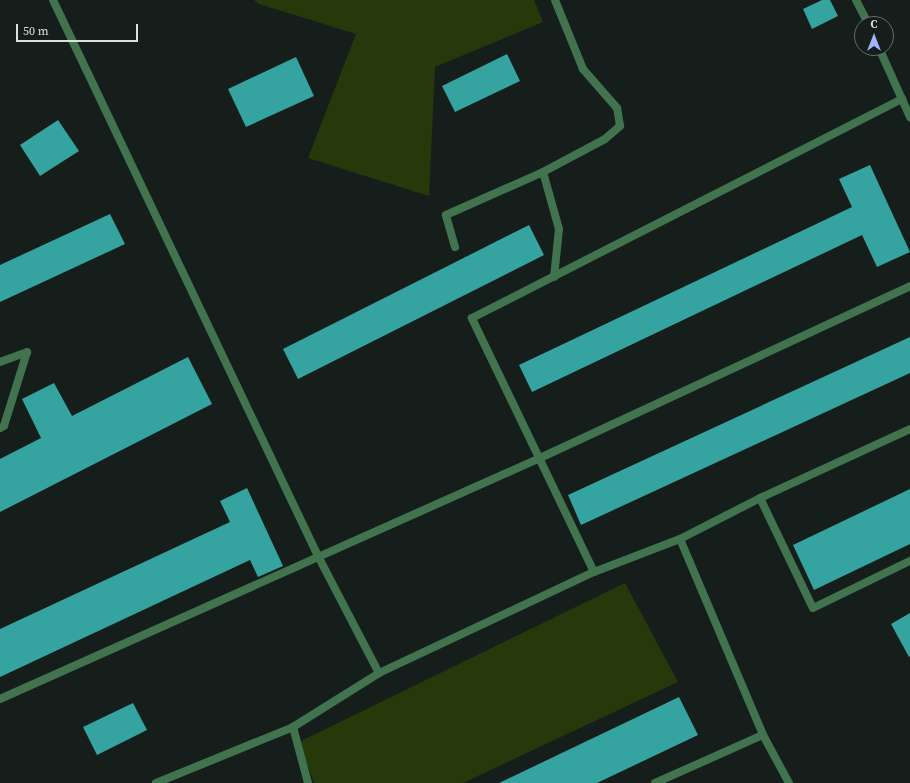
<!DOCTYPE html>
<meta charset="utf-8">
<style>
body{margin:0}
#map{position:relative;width:910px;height:783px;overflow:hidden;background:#161e1b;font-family:"Source Serif 4",serif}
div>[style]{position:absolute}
.green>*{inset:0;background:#25390a}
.building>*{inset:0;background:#35a39f}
.service>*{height:8px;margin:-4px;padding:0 4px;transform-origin:4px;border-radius:4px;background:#41744e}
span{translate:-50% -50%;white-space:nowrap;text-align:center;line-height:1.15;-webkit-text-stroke:4px #161e1b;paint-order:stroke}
.north{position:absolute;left:854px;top:16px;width:40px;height:40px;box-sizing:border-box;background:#161e1b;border:1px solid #656c69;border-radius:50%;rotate:0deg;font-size:11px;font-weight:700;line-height:16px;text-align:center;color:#dbe0de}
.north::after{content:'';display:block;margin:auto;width:14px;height:18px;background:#a2b2fd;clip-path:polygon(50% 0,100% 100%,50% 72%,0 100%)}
.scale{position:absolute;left:16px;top:24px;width:122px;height:18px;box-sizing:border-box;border:2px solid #dbe0de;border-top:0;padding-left:5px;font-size:12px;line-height:14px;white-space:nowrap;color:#dbe0de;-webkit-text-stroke:3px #161e1b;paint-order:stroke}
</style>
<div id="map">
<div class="green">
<i style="clip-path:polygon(254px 0,534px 0,543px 22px,435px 67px,429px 196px,308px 158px,356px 34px,259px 4px)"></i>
<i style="clip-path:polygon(625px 583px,678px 682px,463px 783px,314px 783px,299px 742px)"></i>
</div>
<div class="building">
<i style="clip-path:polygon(822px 0,830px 0,838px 16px,812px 29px,803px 9px)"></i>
<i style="clip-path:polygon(507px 54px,520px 81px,455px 112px,442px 86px)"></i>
<i style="clip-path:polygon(296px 57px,314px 96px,246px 127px,228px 89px)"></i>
<i style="clip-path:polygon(58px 120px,79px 151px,40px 176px,20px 145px)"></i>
<i style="clip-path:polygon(870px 165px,910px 252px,877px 267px,862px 235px,532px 392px,519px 365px,852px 207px,839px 179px)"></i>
<i style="clip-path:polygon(110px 214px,125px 244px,0 302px,0 265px)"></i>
<i style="clip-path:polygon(529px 225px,544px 255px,298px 379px,283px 349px)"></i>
<i style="clip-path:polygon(910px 337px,910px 373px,581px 525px,568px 495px)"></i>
<i style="clip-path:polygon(188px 357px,212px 404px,0 512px,0 459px,41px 438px,22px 399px,54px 383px,72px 416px)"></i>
<i style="clip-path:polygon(247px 488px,283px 566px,258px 577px,250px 560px,0 677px,0 629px,230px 522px,220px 501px)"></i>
<i style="clip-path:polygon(910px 489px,910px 544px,814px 590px,793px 545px)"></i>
<i style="clip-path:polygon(910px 613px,910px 656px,909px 657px,891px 624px)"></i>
<i style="clip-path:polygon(679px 697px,698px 735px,597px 783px,499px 783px)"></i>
<i style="clip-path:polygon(133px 703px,147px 730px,97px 755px,83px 727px)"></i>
</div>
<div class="service">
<i style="left:53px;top:0;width:616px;rotate:64.52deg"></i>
<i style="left:318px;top:556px;width:132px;rotate:62.5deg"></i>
<i style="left:856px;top:0;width:27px;rotate:63deg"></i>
<i style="left:879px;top:48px;width:76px;rotate:65.8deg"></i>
<i style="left:543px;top:172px;width:59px;rotate:74.3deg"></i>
<i style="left:559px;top:229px;width:48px;rotate:95.9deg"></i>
<i style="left:455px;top:247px;width:33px;rotate:-106deg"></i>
<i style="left:446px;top:215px;width:106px;rotate:-23.9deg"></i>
<i style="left:543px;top:172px;width:70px;rotate:-28deg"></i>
<i style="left:605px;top:139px;width:20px;rotate:-41deg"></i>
<i style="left:620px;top:126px;width:18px;rotate:-99deg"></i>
<i style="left:617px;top:108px;width:52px;rotate:-131.1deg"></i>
<i style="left:583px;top:69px;width:74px;rotate:-112.1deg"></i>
<i style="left:0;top:362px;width:29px;rotate:-20deg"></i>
<i style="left:27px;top:352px;width:77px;rotate:107.3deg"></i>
<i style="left:4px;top:426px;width:4px;rotate:153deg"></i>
<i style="left:760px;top:498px;width:122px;rotate:64.3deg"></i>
<i style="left:813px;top:608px;width:108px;rotate:-25.9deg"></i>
<i style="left:680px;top:539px;width:213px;rotate:67deg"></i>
<i style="left:763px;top:735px;width:55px;rotate:61.6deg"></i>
<i style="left:594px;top:572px;width:282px;rotate:-115.7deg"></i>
<i style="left:472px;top:318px;width:483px;rotate:-27deg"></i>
<i style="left:0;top:699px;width:591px;rotate:-24.05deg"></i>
<i style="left:540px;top:458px;width:408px;rotate:-24.9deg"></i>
<i style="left:293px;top:727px;width:58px;rotate:75deg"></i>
<i style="left:156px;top:783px;width:148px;rotate:-22.2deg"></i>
<i style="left:293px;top:727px;width:102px;rotate:-32.1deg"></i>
<i style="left:379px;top:673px;width:238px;rotate:-25.2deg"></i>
<i style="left:594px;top:572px;width:92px;rotate:-21deg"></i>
<i style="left:680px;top:539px;width:90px;rotate:-27.1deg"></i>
<i style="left:760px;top:498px;width:165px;rotate:-24.7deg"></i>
<i style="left:655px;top:783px;width:118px;rotate:-24deg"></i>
</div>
<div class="north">С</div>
<div class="scale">50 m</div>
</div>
